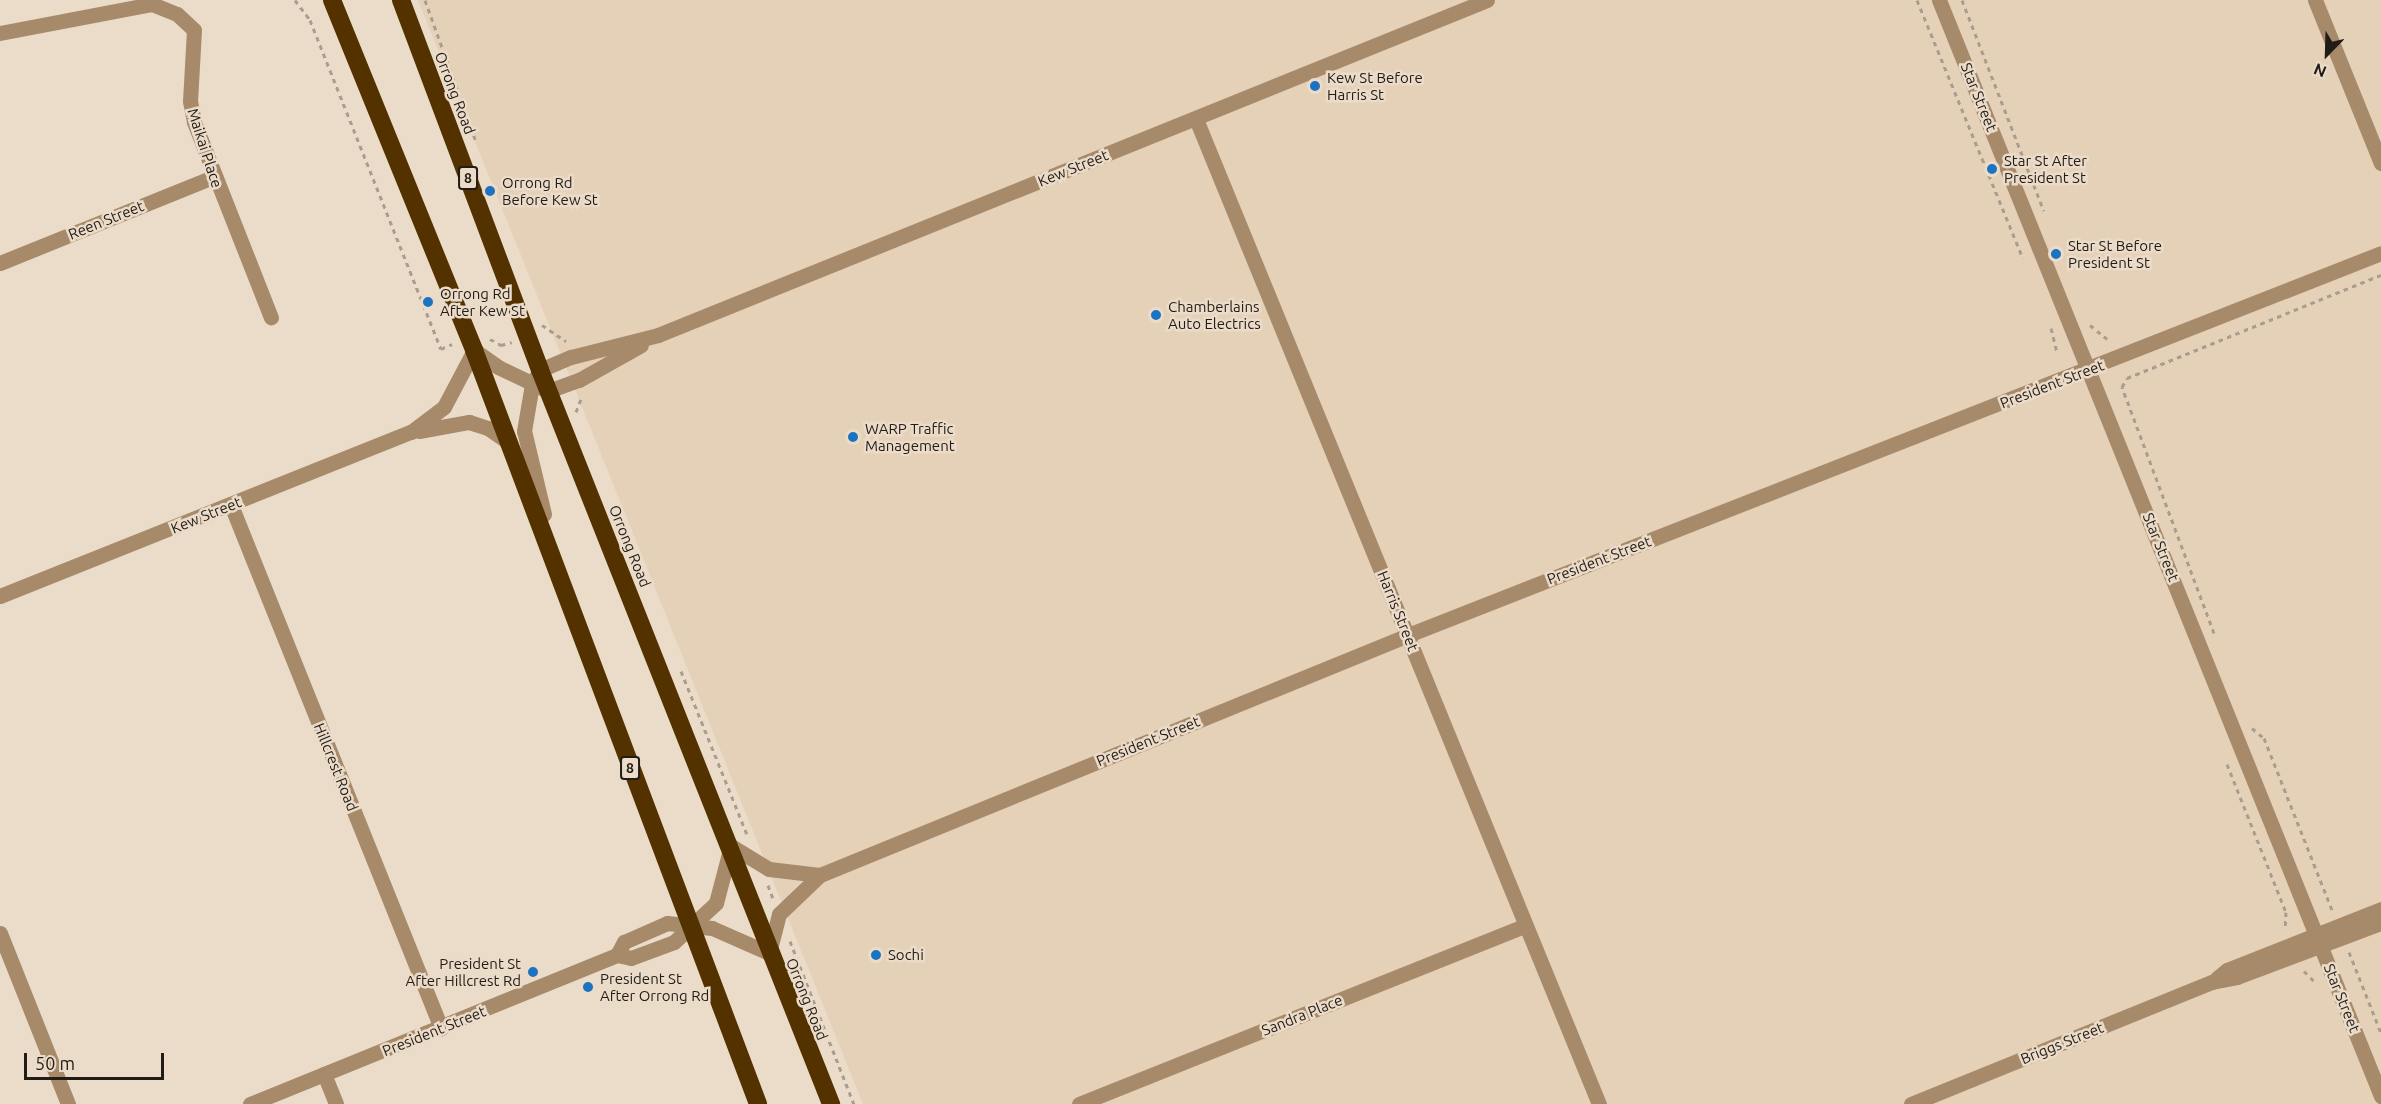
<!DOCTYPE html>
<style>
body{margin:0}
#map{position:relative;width:2381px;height:1104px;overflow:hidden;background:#ebdbc9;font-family:Ubuntu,sans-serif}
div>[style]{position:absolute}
.built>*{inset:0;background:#e5d0b8}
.path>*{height:3px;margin-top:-1.5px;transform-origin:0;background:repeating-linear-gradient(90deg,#aa9d8f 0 4.5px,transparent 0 9px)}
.minor>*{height:15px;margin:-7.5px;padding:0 7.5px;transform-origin:7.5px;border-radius:7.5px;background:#a78a69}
.highway>*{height:18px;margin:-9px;padding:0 9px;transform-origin:9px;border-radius:9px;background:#533200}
.dots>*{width:16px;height:16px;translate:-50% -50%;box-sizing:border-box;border:3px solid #ebdbc9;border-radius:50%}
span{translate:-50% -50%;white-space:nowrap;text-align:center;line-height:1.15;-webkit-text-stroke:5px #ebdbc9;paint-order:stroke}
.shield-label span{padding:2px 4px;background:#ebdbc9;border:2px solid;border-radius:4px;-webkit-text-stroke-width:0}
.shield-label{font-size:14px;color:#221c16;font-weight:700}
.poi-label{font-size:15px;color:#221c16}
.left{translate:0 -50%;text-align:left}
.right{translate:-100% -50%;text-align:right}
.street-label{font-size:15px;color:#221c16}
.north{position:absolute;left:2297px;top:24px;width:60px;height:60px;-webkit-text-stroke:4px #ebdbc9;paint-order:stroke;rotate:203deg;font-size:16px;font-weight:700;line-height:24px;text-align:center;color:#221c16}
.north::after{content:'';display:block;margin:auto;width:21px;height:27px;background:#221c16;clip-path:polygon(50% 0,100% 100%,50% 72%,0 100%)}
.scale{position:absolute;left:24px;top:1053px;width:140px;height:27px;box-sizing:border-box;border:3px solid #221c16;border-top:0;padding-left:8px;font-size:18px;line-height:21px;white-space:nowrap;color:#221c16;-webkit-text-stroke:4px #ebdbc9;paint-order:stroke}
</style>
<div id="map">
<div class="built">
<i style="clip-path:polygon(418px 0,2381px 0,2381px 1104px,863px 1104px)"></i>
</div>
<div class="path">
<i style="left:295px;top:0;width:25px;rotate:53deg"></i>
<i style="left:310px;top:20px;width:354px;rotate:68.3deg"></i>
<i style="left:441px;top:349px;width:12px;rotate:-24deg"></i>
<i style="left:425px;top:0;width:148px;rotate:70.2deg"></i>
<i style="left:1917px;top:0;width:279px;rotate:67.7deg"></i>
<i style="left:1962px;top:0;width:226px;rotate:68.8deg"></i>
<i style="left:542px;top:325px;width:29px;rotate:34deg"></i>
<i style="left:2090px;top:325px;width:22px;rotate:39deg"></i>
<i style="left:2051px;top:328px;width:25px;rotate:76deg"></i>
<i style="left:490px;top:339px;width:13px;rotate:29deg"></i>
<i style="left:501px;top:345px;width:11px;rotate:-15deg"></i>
<i style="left:576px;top:412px;width:17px;rotate:-69deg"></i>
<i style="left:2214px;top:633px;width:263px;rotate:-110.5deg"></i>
<i style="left:2122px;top:387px;width:10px;rotate:-61deg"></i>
<i style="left:2127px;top:378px;width:274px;rotate:-22.1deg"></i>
<i style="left:681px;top:671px;width:179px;rotate:68deg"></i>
<i style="left:2252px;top:728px;width:16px;rotate:40deg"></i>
<i style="left:2264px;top:738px;width:185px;rotate:68.4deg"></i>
<i style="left:2227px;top:764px;width:159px;rotate:68.3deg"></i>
<i style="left:2286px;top:912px;width:17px;rotate:93deg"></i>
<i style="left:768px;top:885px;width:15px;rotate:70deg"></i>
<i style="left:790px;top:941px;width:175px;rotate:68.6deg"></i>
<i style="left:2349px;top:952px;width:87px;rotate:68.4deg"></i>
<i style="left:2304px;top:971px;width:17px;rotate:45deg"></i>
</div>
<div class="minor">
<i style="left:1939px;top:0;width:1182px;rotate:68.04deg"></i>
<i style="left:2315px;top:0;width:176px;rotate:68deg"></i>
<i style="left:0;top:33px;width:155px;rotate:-10.8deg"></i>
<i style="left:152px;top:4px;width:27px;rotate:22deg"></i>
<i style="left:177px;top:14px;width:23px;rotate:43deg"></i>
<i style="left:194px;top:30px;width:71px;rotate:93.2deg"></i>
<i style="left:190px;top:101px;width:21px;rotate:79deg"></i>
<i style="left:194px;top:122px;width:210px;rotate:68.5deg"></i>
<i style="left:1196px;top:119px;width:1064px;rotate:67.75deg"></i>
<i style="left:0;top:263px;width:230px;rotate:-22deg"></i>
<i style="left:419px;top:431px;width:51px;rotate:-10.2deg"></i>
<i style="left:469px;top:422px;width:20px;rotate:18deg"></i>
<i style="left:488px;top:428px;width:24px;rotate:35deg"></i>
<i style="left:231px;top:505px;width:564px;rotate:68.12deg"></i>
<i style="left:544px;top:514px;width:85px;rotate:-103.5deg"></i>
<i style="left:524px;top:431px;width:48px;rotate:-80.3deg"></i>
<i style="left:532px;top:384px;width:16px;rotate:-60deg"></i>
<i style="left:540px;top:370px;width:34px;rotate:-23deg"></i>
<i style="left:571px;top:357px;width:90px;rotate:-14.2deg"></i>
<i style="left:658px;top:335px;width:894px;rotate:-22deg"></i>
<i style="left:0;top:596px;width:443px;rotate:-21.8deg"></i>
<i style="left:411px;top:432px;width:41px;rotate:-37.1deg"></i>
<i style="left:444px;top:407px;width:64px;rotate:-62.2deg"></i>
<i style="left:474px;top:350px;width:29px;rotate:35deg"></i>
<i style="left:498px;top:367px;width:55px;rotate:25.6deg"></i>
<i style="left:548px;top:391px;width:33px;rotate:-20deg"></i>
<i style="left:579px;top:380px;width:71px;rotate:-29.4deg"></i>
<i style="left:0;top:933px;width:184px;rotate:68.3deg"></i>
<i style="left:617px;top:955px;width:15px;rotate:-62deg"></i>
<i style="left:624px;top:942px;width:47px;rotate:-23.8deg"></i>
<i style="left:667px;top:923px;width:45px;rotate:6.3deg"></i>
<i style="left:712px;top:928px;width:62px;rotate:23.7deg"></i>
<i style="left:769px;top:953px;width:40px;rotate:-75.6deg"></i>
<i style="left:779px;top:914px;width:57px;rotate:-43.6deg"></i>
<i style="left:2217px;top:978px;width:13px;rotate:-39deg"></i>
<i style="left:2227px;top:970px;width:166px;rotate:-21.6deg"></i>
<i style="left:324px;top:1074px;width:32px;rotate:68deg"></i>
<i style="left:250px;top:1104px;width:396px;rotate:-22.1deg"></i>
<i style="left:617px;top:955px;width:14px;rotate:12deg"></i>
<i style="left:631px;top:958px;width:46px;rotate:-20.4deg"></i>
<i style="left:674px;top:942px;width:57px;rotate:-42.9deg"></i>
<i style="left:716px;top:903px;width:59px;rotate:-75.3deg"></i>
<i style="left:731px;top:846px;width:44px;rotate:31.2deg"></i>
<i style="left:769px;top:869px;width:51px;rotate:6.7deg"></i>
<i style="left:820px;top:875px;width:635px;rotate:-22.2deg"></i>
<i style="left:1408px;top:635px;width:1045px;rotate:-21.43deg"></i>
<i style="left:1079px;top:1104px;width:480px;rotate:-21.8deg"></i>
<i style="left:1911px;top:1104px;width:325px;rotate:-22.1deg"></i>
<i style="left:2212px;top:982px;width:25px;rotate:-11deg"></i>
<i style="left:2237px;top:977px;width:154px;rotate:-20.6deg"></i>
</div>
<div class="highway">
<i style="left:332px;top:0;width:378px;rotate:67.9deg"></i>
<i style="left:474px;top:350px;width:806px;rotate:69.36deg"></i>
<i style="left:401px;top:0;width:395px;rotate:69.4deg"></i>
<i style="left:540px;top:370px;width:790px;rotate:68.37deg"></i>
</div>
<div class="dots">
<i style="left:1315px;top:86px;background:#1c73c1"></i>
<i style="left:1992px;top:169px;background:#1c73c1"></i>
<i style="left:490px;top:191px;background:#1c73c1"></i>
<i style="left:2056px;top:254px;background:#1c73c1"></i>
<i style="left:428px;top:302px;background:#1c73c1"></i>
<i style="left:1156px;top:315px;background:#1c73c1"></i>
<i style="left:853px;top:437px;background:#1c73c1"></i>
<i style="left:876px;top:955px;background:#1c73c1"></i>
<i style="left:533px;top:972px;background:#1c73c1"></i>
<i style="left:588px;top:987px;background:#1c73c1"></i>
</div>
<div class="shield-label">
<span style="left:468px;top:178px">8</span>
<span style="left:630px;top:768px">8</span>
</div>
<div class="poi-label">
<span class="left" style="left:1327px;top:86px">Kew St Before<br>Harris St</span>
<span class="left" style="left:2004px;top:169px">Star St After<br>President St</span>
<span class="left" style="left:502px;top:191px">Orrong Rd<br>Before Kew St</span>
<span class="left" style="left:2068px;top:254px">Star St Before<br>President St</span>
<span class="left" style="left:440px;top:302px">Orrong Rd<br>After Kew St</span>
<span class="left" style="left:1168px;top:315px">Chamberlains<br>Auto Electrics</span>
<span class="left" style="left:865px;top:437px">WARP Traffic<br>Management</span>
<span class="left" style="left:888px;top:955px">Sochi</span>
<span class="right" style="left:521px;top:972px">President St<br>After Hillcrest Rd</span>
<span class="left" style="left:600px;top:987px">President St<br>After Orrong Rd</span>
</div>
<div class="street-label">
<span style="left:455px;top:93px;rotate:69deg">Orrong Road</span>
<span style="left:1979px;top:97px;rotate:68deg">Star Street</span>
<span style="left:205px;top:148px;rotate:72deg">Maikai Place</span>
<span style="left:1073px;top:168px;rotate:-22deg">Kew Street</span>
<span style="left:106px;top:220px;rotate:-22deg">Reen Street</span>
<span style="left:2052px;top:384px;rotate:-21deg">President Street</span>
<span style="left:206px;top:515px;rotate:-22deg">Kew Street</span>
<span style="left:630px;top:546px;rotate:68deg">Orrong Road</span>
<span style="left:2161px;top:547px;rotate:68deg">Star Street</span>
<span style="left:1599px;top:560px;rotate:-21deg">President Street</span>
<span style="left:1398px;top:611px;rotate:68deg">Harris Street</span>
<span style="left:1148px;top:741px;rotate:-22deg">President Street</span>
<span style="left:336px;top:767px;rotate:68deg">Hillcrest Road</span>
<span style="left:2342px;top:998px;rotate:68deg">Star Street</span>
<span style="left:807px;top:999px;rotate:68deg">Orrong Road</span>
<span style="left:1302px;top:1015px;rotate:-22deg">Sandra Place</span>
<span style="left:434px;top:1031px;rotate:-22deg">President Street</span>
<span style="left:2062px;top:1043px;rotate:-22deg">Briggs Street</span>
</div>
<div class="north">N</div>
<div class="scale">50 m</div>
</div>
